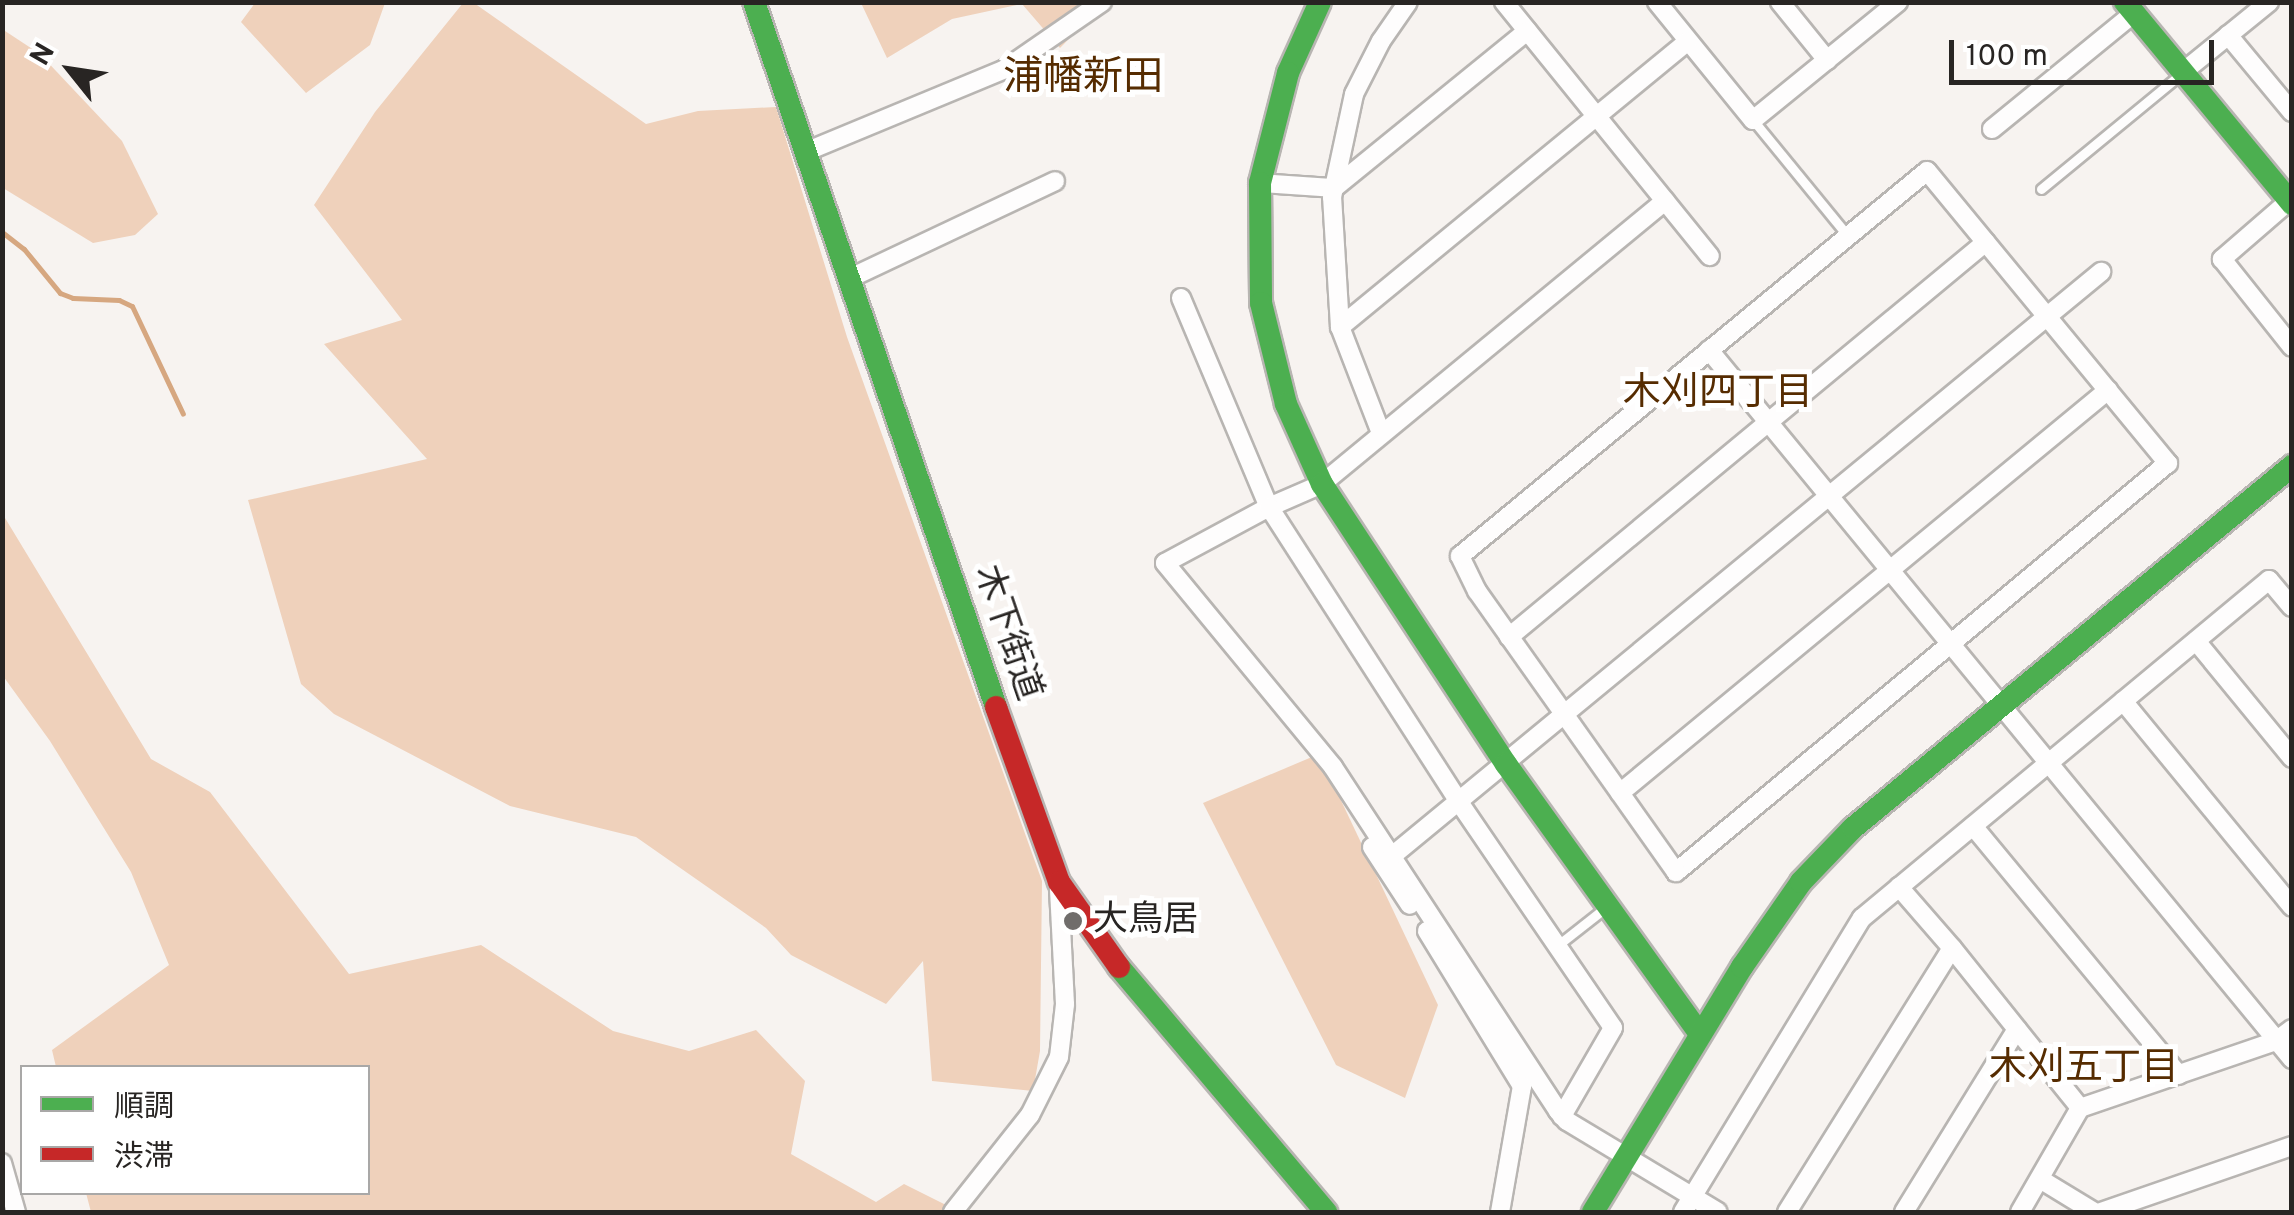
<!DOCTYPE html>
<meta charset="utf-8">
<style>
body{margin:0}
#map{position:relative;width:2294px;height:1215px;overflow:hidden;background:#f7f3f0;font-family:Overpass,"Noto Sans JP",sans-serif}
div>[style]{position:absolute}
.green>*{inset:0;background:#efd1bb}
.stream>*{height:5px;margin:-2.5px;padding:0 2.5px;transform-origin:2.5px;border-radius:2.5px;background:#d6a780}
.roads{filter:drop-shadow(2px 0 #b8b5b2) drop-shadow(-2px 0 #b8b5b2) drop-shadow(0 2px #b8b5b2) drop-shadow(0 -2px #b8b5b2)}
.lane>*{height:9px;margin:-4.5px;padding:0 4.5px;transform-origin:4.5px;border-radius:4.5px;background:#fefdfd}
.street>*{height:18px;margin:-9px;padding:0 9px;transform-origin:9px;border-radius:9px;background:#fefdfd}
.fast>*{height:22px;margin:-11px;padding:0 11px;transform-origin:11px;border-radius:11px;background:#4caf50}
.jam>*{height:22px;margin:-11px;padding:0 11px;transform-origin:11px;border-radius:11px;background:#c62828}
.dots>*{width:28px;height:28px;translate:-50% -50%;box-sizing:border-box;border:5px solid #fff;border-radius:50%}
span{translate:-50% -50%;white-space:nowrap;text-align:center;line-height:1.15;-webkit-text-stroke:10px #fff;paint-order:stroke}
.street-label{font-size:35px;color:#282523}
.poi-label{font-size:35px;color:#282523}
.left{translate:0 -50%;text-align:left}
.neighbourhood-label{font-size:38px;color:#562c01}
.quarter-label{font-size:40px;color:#562c01}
.frame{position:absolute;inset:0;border:5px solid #282523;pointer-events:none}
.legend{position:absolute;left:20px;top:1065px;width:350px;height:130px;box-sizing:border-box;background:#fff;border:2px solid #a9a8a7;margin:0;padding:12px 18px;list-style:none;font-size:30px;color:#282523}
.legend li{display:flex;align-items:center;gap:20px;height:50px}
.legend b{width:50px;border:2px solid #a9a8a7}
.north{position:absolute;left:20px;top:20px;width:100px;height:100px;-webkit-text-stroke:8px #fff;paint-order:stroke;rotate:300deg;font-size:28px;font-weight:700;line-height:40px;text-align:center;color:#282523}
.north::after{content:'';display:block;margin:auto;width:35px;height:45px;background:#282523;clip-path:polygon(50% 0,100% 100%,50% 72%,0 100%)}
.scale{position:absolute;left:1949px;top:40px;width:265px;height:45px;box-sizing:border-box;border:5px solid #282523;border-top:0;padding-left:12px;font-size:30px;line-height:35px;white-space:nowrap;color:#282523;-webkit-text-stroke:8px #fff;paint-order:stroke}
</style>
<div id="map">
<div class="green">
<i style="clip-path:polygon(255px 3px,255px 2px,385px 3px,370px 45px,306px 93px,241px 22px)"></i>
<i style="clip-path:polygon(463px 3px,474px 3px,646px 124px,698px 111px,776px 107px,847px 337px,1042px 881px,1040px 1051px,1033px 1091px,932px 1081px,923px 961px,886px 1004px,791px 955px,766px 928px,636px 837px,510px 806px,334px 714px,301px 684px,248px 500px,427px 459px,324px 344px,402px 320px,314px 205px,375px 112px)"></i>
<i style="clip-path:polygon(861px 3px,1104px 3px,1060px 48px,1022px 4px,952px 19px,887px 58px)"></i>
<i style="clip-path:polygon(2px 29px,40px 54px,122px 141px,158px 214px,135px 235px,93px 243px,3px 188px)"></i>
<i style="clip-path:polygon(2px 513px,151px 759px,210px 792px,349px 974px,481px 945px,613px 1031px,689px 1051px,756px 1030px,805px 1081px,791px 1154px,876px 1202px,904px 1184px,960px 1212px,91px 1212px,86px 1193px,368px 1192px,368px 1068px,56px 1067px,52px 1050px,169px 965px,131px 872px,50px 741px,3px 676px)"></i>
<i style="clip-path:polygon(1319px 754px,1438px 1005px,1405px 1098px,1336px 1065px,1203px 803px)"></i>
</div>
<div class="stream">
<i style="left:2px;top:232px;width:28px;rotate:38deg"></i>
<i style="left:24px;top:249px;width:57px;rotate:50.7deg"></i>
<i style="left:60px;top:293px;width:14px;rotate:21deg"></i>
<i style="left:73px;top:298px;width:46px;rotate:2.5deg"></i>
<i style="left:119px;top:300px;width:14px;rotate:25deg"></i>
<i style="left:132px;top:306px;width:119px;rotate:64.7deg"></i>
</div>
<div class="roads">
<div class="lane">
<i style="left:1753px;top:120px;width:150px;rotate:50.7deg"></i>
<i style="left:2041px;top:189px;width:183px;rotate:-39.4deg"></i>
<i style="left:1558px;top:945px;width:60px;rotate:-38.2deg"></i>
</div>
<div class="street">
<i style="left:1504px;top:2px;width:327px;rotate:51deg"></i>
<i style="left:1657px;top:2px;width:152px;rotate:50.9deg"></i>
<i style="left:1753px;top:120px;width:187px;rotate:-39.1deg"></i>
<i style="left:1780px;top:2px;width:75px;rotate:51deg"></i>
<i style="left:2228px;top:35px;width:100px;rotate:50.3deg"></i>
<i style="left:2183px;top:72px;width:111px;rotate:-39.1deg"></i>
<i style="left:1992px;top:129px;width:183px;rotate:-39.2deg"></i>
<i style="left:805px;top:152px;width:217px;rotate:-22.5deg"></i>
<i style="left:1005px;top:69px;width:118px;rotate:-34.6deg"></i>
<i style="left:1927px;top:171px;width:379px;rotate:50.5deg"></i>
<i style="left:2168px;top:463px;width:640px;rotate:140.26deg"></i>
<i style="left:1676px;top:872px;width:344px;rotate:-125.3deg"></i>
<i style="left:1477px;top:591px;width:39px;rotate:-116deg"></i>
<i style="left:1460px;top:556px;width:605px;rotate:-39.5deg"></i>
<i style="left:1260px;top:183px;width:74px;rotate:3.9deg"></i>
<i style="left:1334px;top:188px;width:249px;rotate:-39.1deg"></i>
<i style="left:1665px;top:201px;width:445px;rotate:140.5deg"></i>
<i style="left:1322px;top:484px;width:58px;rotate:156.5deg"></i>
<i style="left:1269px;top:507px;width:118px;rotate:151.7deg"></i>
<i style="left:1165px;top:563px;width:264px;rotate:50.5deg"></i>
<i style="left:1333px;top:767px;width:411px;rotate:56.8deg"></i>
<i style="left:1558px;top:1111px;width:13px;rotate:48deg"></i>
<i style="left:1567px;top:1121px;width:176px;rotate:31.1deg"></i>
<i style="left:2289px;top:201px;width:89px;rotate:139.1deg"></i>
<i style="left:2222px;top:259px;width:112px;rotate:51.5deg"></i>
<i style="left:848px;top:279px;width:229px;rotate:-25.3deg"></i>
<i style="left:1181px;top:298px;width:227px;rotate:67.2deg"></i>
<i style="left:1269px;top:507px;width:351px;rotate:57.2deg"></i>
<i style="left:1459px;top:802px;width:273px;rotate:55.7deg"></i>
<i style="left:1613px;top:1028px;width:102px;rotate:120.1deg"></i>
<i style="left:1340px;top:327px;width:450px;rotate:-39.4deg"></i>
<i style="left:1709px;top:350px;width:918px;rotate:50.57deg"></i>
<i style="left:1381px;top:433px;width:114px;rotate:-111.1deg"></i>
<i style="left:1340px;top:327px;width:130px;rotate:-93.5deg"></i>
<i style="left:1332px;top:197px;width:105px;rotate:-77.9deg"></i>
<i style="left:1354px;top:94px;width:59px;rotate:-63deg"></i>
<i style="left:1381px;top:41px;width:47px;rotate:-55.3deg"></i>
<i style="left:1509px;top:637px;width:619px;rotate:-39.63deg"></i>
<i style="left:2196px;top:641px;width:151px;rotate:50.6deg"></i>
<i style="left:2123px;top:701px;width:266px;rotate:50.6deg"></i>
<i style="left:1620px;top:793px;width:633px;rotate:-39.55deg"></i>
<i style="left:1973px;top:826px;width:323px;rotate:50.4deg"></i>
<i style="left:1372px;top:847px;width:69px;rotate:56.8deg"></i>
<i style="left:1392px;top:856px;width:919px;rotate:-39.48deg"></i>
<i style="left:1427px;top:931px;width:182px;rotate:58.5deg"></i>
<i style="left:1522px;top:1086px;width:128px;rotate:99.9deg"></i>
<i style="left:1952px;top:948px;width:205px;rotate:51.3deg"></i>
<i style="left:2px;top:1163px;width:51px;rotate:74.1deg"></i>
<i style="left:2040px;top:1179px;width:63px;rotate:31.4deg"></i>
<i style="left:953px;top:1212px;width:124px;rotate:-51.6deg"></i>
<i style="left:1030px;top:1115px;width:65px;rotate:-63.4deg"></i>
<i style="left:1059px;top:1057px;width:53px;rotate:-83.5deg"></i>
<i style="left:1065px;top:1004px;width:116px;rotate:-93deg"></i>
<i style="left:1683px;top:1212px;width:344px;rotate:-58.7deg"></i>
<i style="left:1862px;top:918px;width:529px;rotate:-39.71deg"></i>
<i style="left:2269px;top:580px;width:35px;rotate:50deg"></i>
<i style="left:1787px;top:1212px;width:311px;rotate:-58deg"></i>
<i style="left:1952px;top:948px;width:81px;rotate:-131deg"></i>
<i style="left:1904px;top:1212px;width:215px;rotate:-58.3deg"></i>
<i style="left:2020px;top:1212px;width:120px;rotate:-60deg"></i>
<i style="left:2080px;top:1108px;width:207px;rotate:-18.9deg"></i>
<i style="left:2276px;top:1041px;width:20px;rotate:-37deg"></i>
<i style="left:2101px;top:1212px;width:202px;rotate:-19.1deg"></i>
</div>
<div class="fast">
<i style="left:754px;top:2px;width:745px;rotate:71.05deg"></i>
<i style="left:1320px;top:2px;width:78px;rotate:114.3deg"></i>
<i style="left:1288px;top:73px;width:114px;rotate:104.3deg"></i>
<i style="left:1260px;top:183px;width:120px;rotate:89.5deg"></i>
<i style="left:1261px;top:303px;width:104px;rotate:76.1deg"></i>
<i style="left:1286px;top:404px;width:88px;rotate:65.8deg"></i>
<i style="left:1322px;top:484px;width:335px;rotate:56.7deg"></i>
<i style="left:1506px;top:764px;width:332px;rotate:54.3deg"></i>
<i style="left:2125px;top:2px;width:262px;rotate:50.4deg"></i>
<i style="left:1119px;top:967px;width:321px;rotate:49.8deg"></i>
<i style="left:1593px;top:1212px;width:287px;rotate:-58.7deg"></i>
<i style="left:1742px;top:967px;width:103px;rotate:-55.2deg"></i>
<i style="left:1801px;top:882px;width:75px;rotate:-46.1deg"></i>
<i style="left:1853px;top:828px;width:569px;rotate:-39.51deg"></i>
</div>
<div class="jam">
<i style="left:996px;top:707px;width:186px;rotate:70.2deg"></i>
<i style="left:1059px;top:882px;width:104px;rotate:54.8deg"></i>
</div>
</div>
<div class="dots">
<i style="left:1073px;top:921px;background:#706d6b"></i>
</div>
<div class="street-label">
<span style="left:1007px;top:633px;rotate:71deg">木下街道</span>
</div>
<div class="poi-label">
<span class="left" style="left:1093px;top:921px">大鳥居</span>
</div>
<div class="neighbourhood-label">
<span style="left:1718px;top:395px">木刈四丁目</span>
<span style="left:2084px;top:1070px">木刈五丁目</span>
</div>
<div class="quarter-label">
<span style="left:1083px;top:79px">浦幡新田</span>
</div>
<div class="frame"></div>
<ul class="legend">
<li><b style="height:12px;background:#4caf50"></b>順調</li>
<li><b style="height:12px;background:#c62828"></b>渋滞</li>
</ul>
<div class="north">N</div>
<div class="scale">100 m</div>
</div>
